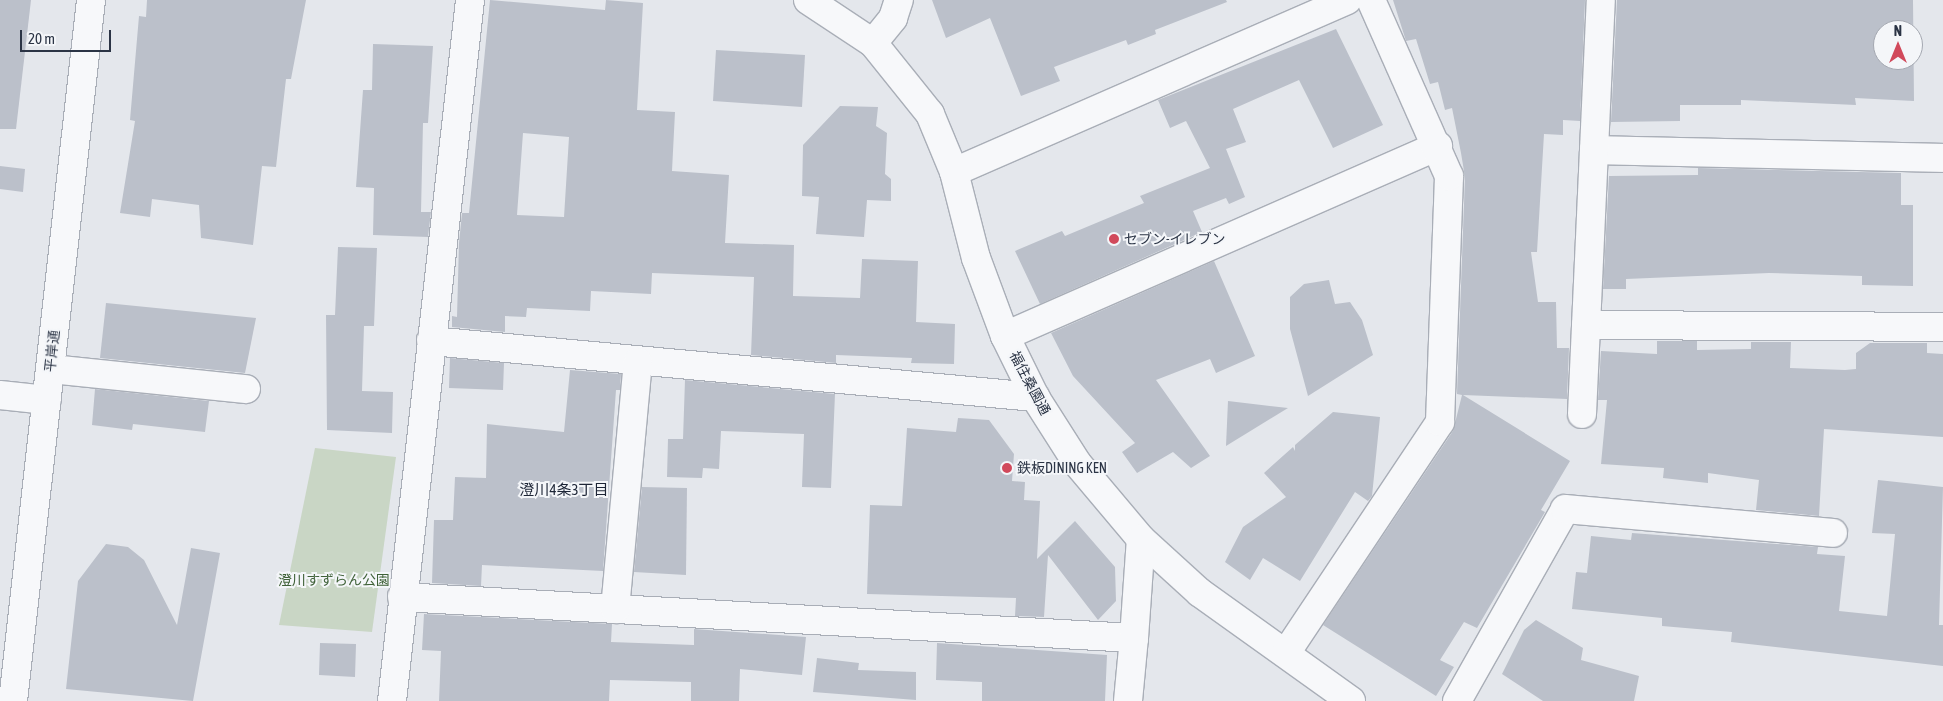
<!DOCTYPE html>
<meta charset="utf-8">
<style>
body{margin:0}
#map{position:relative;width:1943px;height:701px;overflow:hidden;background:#e4e7ec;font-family:"Asap Condensed","Noto Sans JP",sans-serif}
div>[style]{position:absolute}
.green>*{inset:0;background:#c9d6c5}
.building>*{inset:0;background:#bbc0ca}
.roads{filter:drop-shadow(1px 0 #a9aeb7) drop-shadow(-1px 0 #a9aeb7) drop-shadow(0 1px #a9aeb7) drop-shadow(0 -1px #a9aeb7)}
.minor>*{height:28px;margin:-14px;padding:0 14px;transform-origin:14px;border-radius:14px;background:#f7f8fa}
.dots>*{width:14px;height:14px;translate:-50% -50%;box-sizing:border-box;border:2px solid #f4f6f9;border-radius:50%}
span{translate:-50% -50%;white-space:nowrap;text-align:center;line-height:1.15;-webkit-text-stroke:4px #f4f6f9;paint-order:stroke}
.poi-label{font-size:14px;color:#2b3445}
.left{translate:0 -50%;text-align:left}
.street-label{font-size:14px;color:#2b3445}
.park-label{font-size:14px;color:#3f6138}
.neighbourhood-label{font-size:15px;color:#1d2536}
.north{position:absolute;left:1873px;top:20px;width:50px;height:50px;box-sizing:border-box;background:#f4f6f9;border:1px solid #a4a8b1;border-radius:50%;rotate:0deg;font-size:14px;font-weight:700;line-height:20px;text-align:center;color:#2b3445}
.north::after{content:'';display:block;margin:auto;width:18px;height:22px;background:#d1495b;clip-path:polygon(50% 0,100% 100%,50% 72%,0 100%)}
.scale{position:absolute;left:20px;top:30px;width:91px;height:22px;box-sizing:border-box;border:2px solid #2b3445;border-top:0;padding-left:6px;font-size:15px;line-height:18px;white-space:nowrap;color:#2b3445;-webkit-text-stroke:4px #f4f6f9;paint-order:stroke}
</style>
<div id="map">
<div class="green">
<i style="clip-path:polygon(315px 448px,396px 457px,372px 632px,279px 625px)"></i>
</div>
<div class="building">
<i style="clip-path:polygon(0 0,31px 0,16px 129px,0 129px)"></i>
<i style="clip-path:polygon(147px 0,306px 0,291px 79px,286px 79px,276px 167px,262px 166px,253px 245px,201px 238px,199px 205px,152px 199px,150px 217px,120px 213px,135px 121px,130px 120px,139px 16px,146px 17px)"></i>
<i style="clip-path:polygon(evenodd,490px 0,605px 10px,606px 0,643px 3px,637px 110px,675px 112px,672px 171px,729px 175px,725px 243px,794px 245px,793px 296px,860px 298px,862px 259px,918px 261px,916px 322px,955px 324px,954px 364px,911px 363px,912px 358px,836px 355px,836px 363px,751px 355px,754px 277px,652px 273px,651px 294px,591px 291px,590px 311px,527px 308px,526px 317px,505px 316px,505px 332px,452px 327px,452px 316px,457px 317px,459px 243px,462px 213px,469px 213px,490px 0,523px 133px,569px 137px,564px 217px,517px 215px,523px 133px)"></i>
<i style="clip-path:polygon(932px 0,1226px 0,1227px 2px,1155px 30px,1156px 34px,1128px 45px,1126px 40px,1054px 67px,1060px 81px,1021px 96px,990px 18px,946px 38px)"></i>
<i style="clip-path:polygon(1393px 0,1585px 0,1580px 121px,1563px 120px,1563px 135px,1544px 134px,1537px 252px,1531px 252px,1538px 302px,1556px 302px,1557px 348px,1569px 348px,1567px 399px,1463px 395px,1570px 461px,1541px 510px,1545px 512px,1477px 628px,1464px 622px,1440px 660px,1454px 667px,1436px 696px,1323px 625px,1453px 431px,1462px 395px,1457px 394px,1465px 177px,1461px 153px,1452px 108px,1445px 110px,1438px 82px,1430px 84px,1416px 39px,1406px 41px)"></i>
<i style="clip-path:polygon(evenodd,1617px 0,1913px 0,1914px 101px,1855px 98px,1856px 105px,1741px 100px,1741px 105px,1680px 105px,1680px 121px,1611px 122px,1617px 0,1883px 30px,1913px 30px,1913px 60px,1883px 60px,1883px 30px)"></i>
<i style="clip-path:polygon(1336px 29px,1383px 125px,1333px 148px,1299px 80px,1233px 109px,1246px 142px,1226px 149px,1245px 197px,1229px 204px,1226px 198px,1193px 211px,1202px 232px,1040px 304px,1015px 251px,1062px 231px,1065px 236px,1144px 203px,1140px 196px,1210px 168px,1186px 121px,1170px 128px,1158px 100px)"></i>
<i style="clip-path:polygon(373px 44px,433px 46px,428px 123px,423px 123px,421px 212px,431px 212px,428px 237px,373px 235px,374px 188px,356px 187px,363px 90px,372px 90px)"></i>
<i style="clip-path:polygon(716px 50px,805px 55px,802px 107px,713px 101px)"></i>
<i style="clip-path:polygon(840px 106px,878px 107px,876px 126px,887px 133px,885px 174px,891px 179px,891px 201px,867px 200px,864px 237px,816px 234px,819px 197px,802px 196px,803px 145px)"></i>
<i style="clip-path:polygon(0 166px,25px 169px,23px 192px,0 189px)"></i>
<i style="clip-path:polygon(1698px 168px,1901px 173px,1901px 205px,1913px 205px,1913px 286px,1862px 285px,1862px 276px,1769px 273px,1626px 279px,1626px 289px,1603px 289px,1609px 176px,1698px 175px)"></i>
<i style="clip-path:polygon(338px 247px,377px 248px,374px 326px,364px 326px,362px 391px,393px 392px,392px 433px,327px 430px,326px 315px,335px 315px)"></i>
<i style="clip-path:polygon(1214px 261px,1255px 356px,1216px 373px,1210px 359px,1156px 380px,1210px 456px,1191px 468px,1173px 452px,1137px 473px,1122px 452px,1135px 443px,1073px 376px,1051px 333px)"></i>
<i style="clip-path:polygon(1329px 280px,1335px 304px,1350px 302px,1362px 320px,1373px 355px,1308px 396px,1290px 329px,1290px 297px,1304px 284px)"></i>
<i style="clip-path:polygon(106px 303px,256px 318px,245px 373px,100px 358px)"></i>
<i style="clip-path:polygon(1657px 341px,1697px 341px,1697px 350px,1751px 349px,1751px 342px,1791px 342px,1790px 368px,1845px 370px,1856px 369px,1856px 353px,1870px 343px,1927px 343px,1927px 353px,1943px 354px,1943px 437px,1824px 429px,1819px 516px,1756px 510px,1759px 480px,1708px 473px,1708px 483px,1663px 478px,1664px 468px,1601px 464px,1607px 400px,1598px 400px,1601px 351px,1657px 354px)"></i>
<i style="clip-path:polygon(450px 358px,504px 363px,503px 390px,449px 388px)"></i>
<i style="clip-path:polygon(570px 370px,621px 374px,620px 390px,616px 390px,603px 571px,482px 565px,481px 586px,432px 583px,434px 520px,453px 520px,455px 477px,486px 478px,487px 424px,564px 432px)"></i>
<i style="clip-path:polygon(685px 380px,835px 394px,831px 488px,802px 487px,804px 434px,721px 431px,719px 469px,703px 468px,702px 478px,667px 477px,668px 439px,683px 439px)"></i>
<i style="clip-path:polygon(95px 389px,209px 401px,205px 432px,133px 424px,132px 430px,92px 425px)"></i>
<i style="clip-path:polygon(1228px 401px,1288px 408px,1226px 446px)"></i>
<i style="clip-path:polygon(1333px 412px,1380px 417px,1372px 496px,1368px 501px,1355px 492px,1300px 581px,1263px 558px,1250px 580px,1225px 562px,1243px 527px,1286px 497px,1264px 473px,1293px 447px,1295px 451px,1295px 445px)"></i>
<i style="clip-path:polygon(958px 418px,989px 420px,1014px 454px,1012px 481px,1025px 482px,1024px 500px,1040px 501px,1037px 559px,1075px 521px,1115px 567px,1116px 601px,1098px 620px,1048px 555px,1044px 617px,1015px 616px,1016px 598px,867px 594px,870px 505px,902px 506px,907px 428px,956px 432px)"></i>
<i style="clip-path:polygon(1878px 480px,1943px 487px,1939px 625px,1943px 625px,1943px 666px,1731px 642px,1732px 632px,1662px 626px,1662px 618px,1572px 609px,1576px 572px,1587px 573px,1591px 536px,1631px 540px,1632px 533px,1818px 547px,1817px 554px,1845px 556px,1839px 611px,1887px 616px,1895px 534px,1872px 533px)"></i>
<i style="clip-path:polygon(642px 487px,687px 488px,686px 575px,634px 572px)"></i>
<i style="clip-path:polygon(106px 544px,128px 547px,144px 560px,177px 625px,191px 548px,220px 553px,193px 701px,66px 689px,78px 581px)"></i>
<i style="clip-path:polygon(424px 614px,612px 624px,611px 642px,694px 645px,694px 629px,806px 637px,802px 675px,740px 669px,739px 701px,691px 701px,691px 682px,610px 680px,609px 701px,439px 701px,441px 651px,422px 650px)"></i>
<i style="clip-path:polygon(1536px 620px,1583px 648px,1581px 660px,1639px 676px,1634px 701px,1543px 701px,1502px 674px,1524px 630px)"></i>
<i style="clip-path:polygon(320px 643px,356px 644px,355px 677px,319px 675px)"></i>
<i style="clip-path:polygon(937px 643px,1107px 655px,1105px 701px,982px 701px,982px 682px,936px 680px)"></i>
<i style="clip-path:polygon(817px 658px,859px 663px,858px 670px,916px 672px,916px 700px,813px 692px)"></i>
</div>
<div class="roads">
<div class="minor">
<i style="left:808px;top:0;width:78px;rotate:33.5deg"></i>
<i style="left:873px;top:43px;width:91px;rotate:51.2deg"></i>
<i style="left:930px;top:114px;width:63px;rotate:67.5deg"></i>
<i style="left:954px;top:172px;width:89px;rotate:75.7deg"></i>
<i style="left:976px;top:258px;width:83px;rotate:69.6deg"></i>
<i style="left:1005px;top:336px;width:68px;rotate:63.8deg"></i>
<i style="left:1035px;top:397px;width:78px;rotate:57.5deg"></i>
<i style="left:1077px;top:463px;width:99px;rotate:49.9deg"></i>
<i style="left:1141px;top:539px;width:79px;rotate:42.4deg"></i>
<i style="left:1199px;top:592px;width:187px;rotate:35.6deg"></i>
<i style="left:873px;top:43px;width:32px;rotate:-51deg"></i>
<i style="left:893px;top:18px;width:19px;rotate:-72deg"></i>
<i style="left:1594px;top:150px;width:349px;rotate:1.3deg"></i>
<i style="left:954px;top:172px;width:429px;rotate:-23.6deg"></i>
<i style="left:1586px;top:325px;width:357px;rotate:0.3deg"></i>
<i style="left:1005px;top:336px;width:473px;rotate:-23.7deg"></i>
<i style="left:431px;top:341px;width:607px;rotate:5.3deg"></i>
<i style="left:51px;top:369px;width:196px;rotate:5.9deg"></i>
<i style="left:0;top:395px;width:47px;rotate:6.1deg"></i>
<i style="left:1582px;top:414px;width:414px;rotate:-87.4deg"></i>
<i style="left:402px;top:597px;width:733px;rotate:3.21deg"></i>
<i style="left:1134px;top:638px;width:99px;rotate:-86deg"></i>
<i style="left:615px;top:609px;width:248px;rotate:-84.7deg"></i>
<i style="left:1286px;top:653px;width:278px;rotate:-56.3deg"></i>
<i style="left:1440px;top:422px;width:246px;rotate:-87.9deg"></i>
<i style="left:1449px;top:176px;width:193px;rotate:-113.9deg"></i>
<i style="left:13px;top:701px;width:705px;rotate:-83.65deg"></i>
<i style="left:392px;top:701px;width:705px;rotate:-83.65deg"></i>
<i style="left:1128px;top:701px;width:63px;rotate:-84.6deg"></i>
<i style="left:1457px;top:701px;width:220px;rotate:-60.6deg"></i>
<i style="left:1565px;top:509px;width:269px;rotate:5.1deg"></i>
</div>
</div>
<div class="dots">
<i style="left:1114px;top:239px;background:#d1495b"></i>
<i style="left:1007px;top:468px;background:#d1495b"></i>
</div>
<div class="poi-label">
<span class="left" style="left:1124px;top:239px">セブン-イレブン</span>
<span class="left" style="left:1017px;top:468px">鉄板DINING KEN</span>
</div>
<div class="street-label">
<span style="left:52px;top:351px;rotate:-84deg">平岸通</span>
<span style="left:1030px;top:383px;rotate:62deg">福住桑園通</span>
</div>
<div class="park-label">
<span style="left:334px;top:580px">澄川すずらん公園</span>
</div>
<div class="neighbourhood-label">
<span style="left:564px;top:490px">澄川4条3丁目</span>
</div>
<div class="north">N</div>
<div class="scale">20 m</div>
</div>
